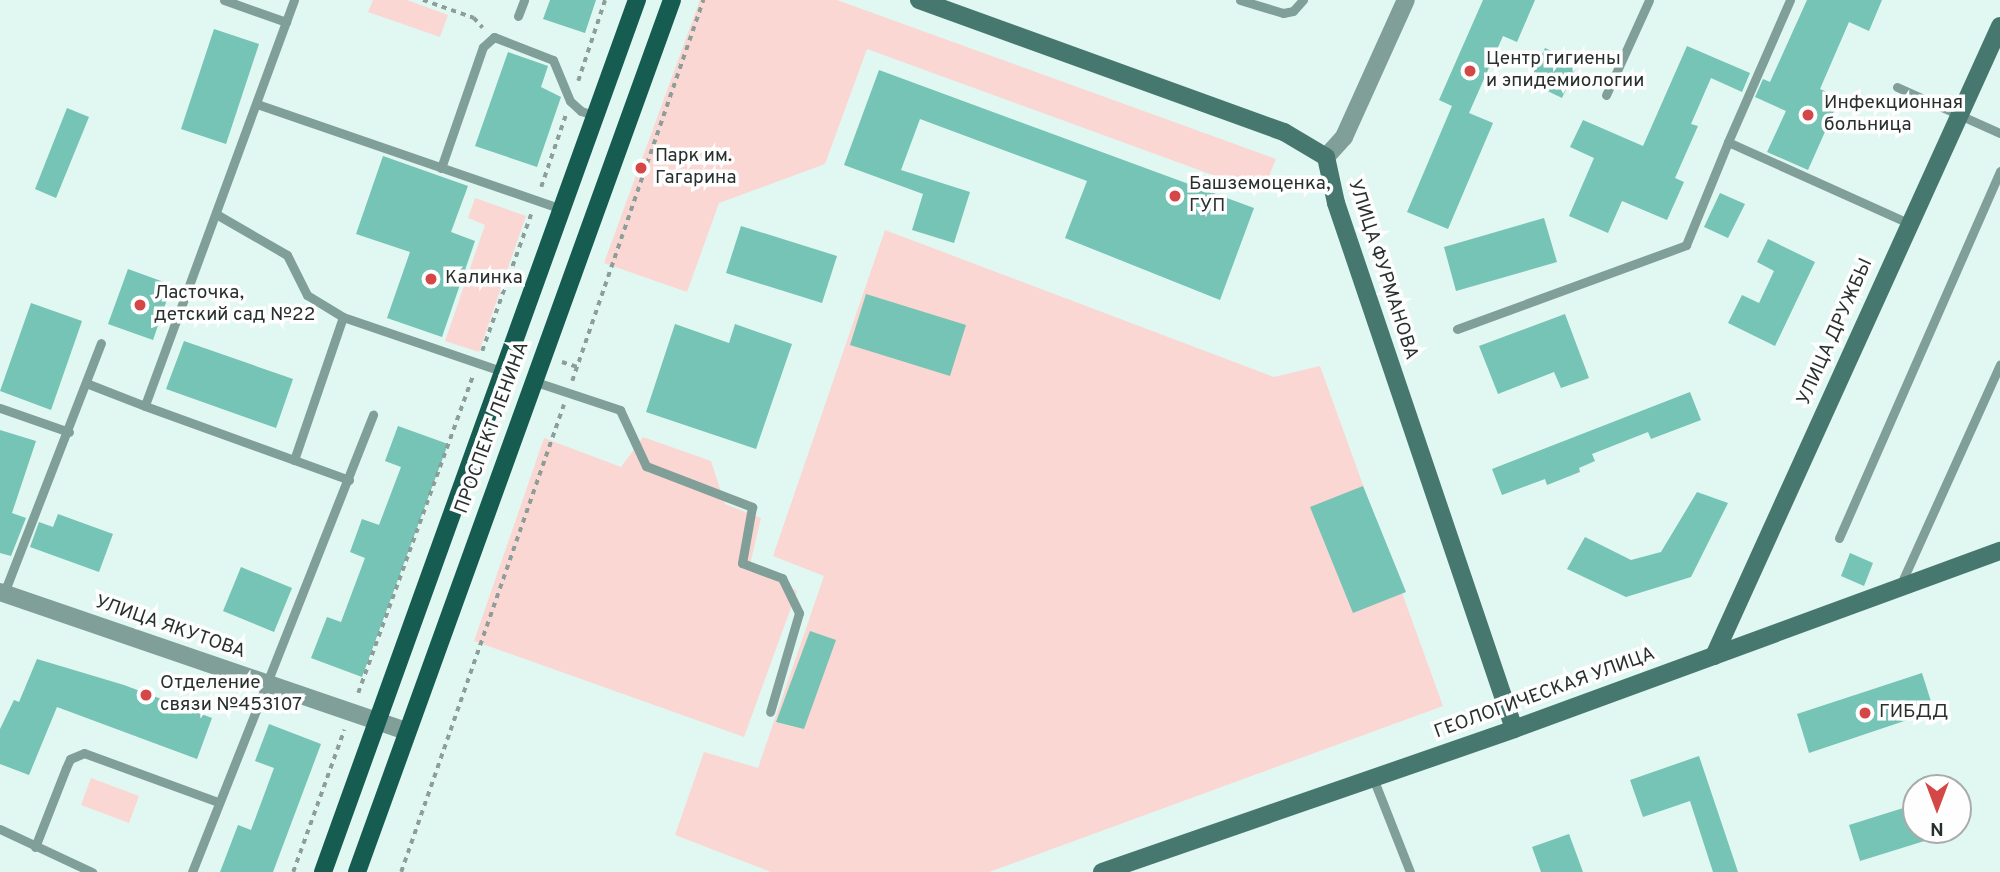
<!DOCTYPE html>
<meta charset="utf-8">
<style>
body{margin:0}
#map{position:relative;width:2000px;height:872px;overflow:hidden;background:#e1f7f2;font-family:Overpass,sans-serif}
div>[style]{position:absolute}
.green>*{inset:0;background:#fbd7d3}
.building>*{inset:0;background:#75c4b5}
.path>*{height:3.5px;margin-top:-1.75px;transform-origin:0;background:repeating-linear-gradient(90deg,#8d9d99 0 5px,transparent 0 10px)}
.lane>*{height:9px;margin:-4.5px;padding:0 4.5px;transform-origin:4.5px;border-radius:4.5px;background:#809f99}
.street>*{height:18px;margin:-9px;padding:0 9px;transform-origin:9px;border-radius:9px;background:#809f99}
.secondary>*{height:18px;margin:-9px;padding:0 9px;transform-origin:9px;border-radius:9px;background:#47786f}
.primary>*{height:18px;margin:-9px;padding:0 9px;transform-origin:9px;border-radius:9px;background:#165c51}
.dots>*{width:19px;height:19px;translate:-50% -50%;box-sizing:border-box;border:4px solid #fefefe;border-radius:50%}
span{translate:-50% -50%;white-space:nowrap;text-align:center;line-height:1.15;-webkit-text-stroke:7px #fefefe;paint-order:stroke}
.poi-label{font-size:19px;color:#28302e}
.left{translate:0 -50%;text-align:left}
.street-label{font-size:19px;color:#28302e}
.north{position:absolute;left:1902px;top:774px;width:70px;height:70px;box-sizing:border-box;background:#fefefe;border:2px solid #a8acab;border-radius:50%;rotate:180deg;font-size:19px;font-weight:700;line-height:28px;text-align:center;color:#28302e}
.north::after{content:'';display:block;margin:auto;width:24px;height:32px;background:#d54646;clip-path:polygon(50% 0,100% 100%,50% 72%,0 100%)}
</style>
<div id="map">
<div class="green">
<i style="clip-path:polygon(373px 0,407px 0,448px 15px,440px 37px,368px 12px)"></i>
<i style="clip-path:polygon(700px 0,837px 0,1276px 159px,1262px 193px,867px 49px,825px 164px,719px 203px,687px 292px,604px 263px)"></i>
<i style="clip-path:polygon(475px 198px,526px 216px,479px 352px,445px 341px,485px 225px,468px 218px)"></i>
<i style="clip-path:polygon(885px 230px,1274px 377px,1320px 366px,1443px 706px,989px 872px,771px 872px,675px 835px,704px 752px,758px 768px,824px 576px,773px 556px)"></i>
<i style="clip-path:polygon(643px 437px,711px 461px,725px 504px,761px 518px,750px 565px,797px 591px,744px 737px,474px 641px,544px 438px,621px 467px)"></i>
<i style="clip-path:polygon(91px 778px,139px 796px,129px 823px,81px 805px)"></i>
</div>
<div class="building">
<i style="clip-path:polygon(550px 0,596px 0,585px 33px,543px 19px)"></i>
<i style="clip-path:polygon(1483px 0,1535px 0,1517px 42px,1503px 36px,1469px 113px,1493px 123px,1448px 229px,1407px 212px,1452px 106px,1439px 100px)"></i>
<i style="clip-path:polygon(1807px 0,1882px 0,1869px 31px,1849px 22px,1820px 89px,1840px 98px,1808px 170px,1767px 152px,1786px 111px,1755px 97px,1763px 79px,1770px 82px)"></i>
<i style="clip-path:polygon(214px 29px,259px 44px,226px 144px,181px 129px)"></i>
<i style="clip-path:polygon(1687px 46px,1750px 73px,1742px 92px,1711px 78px,1691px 124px,1698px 126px,1675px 178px,1684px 182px,1667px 220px,1622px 201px,1608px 233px,1569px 216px,1594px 158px,1570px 147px,1583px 120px,1643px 146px)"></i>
<i style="clip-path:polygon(1545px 48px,1578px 63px,1562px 98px,1529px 82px)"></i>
<i style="clip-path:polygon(508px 52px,548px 66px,541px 87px,561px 97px,537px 167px,475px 146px)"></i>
<i style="clip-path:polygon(879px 70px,1254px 208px,1220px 300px,1065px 238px,1087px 181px,920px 119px,901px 170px,970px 192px,954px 243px,912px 230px,923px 194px,844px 165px)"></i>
<i style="clip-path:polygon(67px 108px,89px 117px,56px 198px,35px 189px)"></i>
<i style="clip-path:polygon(383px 156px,468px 186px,451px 232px,475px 241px,442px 337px,387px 318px,410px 252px,356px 234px)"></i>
<i style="clip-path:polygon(1720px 193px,1745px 204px,1728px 238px,1704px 227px)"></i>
<i style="clip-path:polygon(1544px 218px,1557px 262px,1456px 291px,1444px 247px)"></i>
<i style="clip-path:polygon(741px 226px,837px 256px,822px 303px,726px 273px)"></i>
<i style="clip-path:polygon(1768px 239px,1815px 262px,1775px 346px,1728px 323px,1742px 295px,1759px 303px,1774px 271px,1757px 262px)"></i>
<i style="clip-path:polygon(128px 269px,172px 285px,153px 340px,108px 324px)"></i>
<i style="clip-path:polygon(866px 294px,966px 325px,950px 376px,850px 345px)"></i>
<i style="clip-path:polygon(31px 303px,82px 321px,51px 410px,0 391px)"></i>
<i style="clip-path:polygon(1565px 314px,1589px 378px,1561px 388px,1554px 372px,1498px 394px,1479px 346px)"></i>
<i style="clip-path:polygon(675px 324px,729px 343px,735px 324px,792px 344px,756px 449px,646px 412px)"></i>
<i style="clip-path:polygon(184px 341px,293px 379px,276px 428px,166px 389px)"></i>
<i style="clip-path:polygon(1690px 392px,1701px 420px,1651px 439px,1648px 432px,1592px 454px,1595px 461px,1579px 468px,1580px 472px,1547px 485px,1545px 479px,1502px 495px,1492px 469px)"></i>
<i style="clip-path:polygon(398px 426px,448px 444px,362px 677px,311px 658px,327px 617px,341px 622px,365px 558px,350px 552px,362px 519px,379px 525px,401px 467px,385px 461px)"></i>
<i style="clip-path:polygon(0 430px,36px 441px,12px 513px,26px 518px,11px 556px,0 553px)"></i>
<i style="clip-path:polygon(1363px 486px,1406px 592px,1353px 613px,1310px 507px)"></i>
<i style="clip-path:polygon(1697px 492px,1728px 503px,1691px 577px,1626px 597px,1567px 569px,1585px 537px,1631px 560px,1661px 552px)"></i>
<i style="clip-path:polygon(58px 514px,113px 534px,99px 572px,30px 547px,39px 522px,53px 527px)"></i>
<i style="clip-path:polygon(1850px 553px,1873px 563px,1864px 586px,1841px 576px)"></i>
<i style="clip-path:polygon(241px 567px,292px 588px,274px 632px,223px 611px)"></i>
<i style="clip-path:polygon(810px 631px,836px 640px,804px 729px,776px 722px)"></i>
<i style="clip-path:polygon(37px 659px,124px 685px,212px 718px,197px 759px,57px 707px,29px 775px,0 764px,0 729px,14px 700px,19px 702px)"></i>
<i style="clip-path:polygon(1922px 673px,1934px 711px,1809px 753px,1797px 714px)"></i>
<i style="clip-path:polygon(269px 724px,321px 744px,273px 872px,220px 872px,238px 825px,251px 830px,274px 768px,255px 761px)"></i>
<i style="clip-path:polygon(1699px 756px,1738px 872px,1713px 872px,1690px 801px,1643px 817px,1630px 780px)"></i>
<i style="clip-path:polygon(1916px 804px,1916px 830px,1946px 830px,1947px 834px,1860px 861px,1849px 825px)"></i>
<i style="clip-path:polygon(1569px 834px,1583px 872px,1541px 872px,1532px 847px)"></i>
</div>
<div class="path">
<i style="left:423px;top:0;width:54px;rotate:19.4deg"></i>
<i style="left:474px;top:18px;width:13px;rotate:48deg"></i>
<i style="left:578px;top:81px;width:85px;rotate:-71.6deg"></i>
<i style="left:541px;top:187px;width:77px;rotate:-71.1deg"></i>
<i style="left:482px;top:351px;width:145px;rotate:-70.3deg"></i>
<i style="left:562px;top:362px;width:16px;rotate:18deg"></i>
<i style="left:572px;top:381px;width:403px;rotate:-71deg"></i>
<i style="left:358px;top:693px;width:338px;rotate:-70.1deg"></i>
<i style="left:293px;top:872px;width:151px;rotate:-70.2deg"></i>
<i style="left:401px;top:872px;width:495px;rotate:-70.8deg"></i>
</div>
<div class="lane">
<i style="left:224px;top:0;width:66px;rotate:19.5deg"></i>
<i style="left:294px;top:0;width:432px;rotate:110.2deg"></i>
<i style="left:145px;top:406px;width:217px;rotate:19.9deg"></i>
<i style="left:1240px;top:0;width:45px;rotate:16.8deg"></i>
<i style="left:1283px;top:13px;width:10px;rotate:-11deg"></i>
<i style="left:1293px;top:11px;width:15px;rotate:-48deg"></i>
<i style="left:1790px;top:0;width:155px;rotate:113.6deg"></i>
<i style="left:1728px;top:142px;width:197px;rotate:24.2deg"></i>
<i style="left:518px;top:16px;width:17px;rotate:-69deg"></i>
<i style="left:1897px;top:87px;width:113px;rotate:24.1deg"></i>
<i style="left:1606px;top:95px;width:104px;rotate:-65.6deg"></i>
<i style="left:257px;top:104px;width:323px;rotate:19deg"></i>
<i style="left:441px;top:168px;width:128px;rotate:-70.9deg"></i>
<i style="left:483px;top:47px;width:15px;rotate:-42deg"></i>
<i style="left:494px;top:37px;width:63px;rotate:21.3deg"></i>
<i style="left:553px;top:60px;width:44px;rotate:67.5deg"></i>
<i style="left:570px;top:101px;width:15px;rotate:42deg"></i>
<i style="left:581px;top:111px;width:16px;rotate:18deg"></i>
<i style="left:216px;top:214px;width:82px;rotate:30deg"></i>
<i style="left:287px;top:255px;width:45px;rotate:63.4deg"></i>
<i style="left:307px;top:295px;width:42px;rotate:31.4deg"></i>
<i style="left:343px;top:317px;width:168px;rotate:18.8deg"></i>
<i style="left:1457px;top:329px;width:244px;rotate:-20.1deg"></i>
<i style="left:1686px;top:245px;width:111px;rotate:-67.8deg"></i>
<i style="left:533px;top:381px;width:92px;rotate:18.4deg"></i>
<i style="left:620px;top:410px;width:62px;rotate:65.1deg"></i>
<i style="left:646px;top:466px;width:114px;rotate:21.1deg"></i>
<i style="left:752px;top:507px;width:57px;rotate:100.1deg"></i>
<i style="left:742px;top:563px;width:43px;rotate:20.6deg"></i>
<i style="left:782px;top:578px;width:39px;rotate:64deg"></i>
<i style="left:799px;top:613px;width:103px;rotate:106.3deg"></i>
<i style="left:86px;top:383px;width:63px;rotate:21.3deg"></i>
<i style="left:0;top:408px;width:73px;rotate:19.2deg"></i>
<i style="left:294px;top:460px;width:151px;rotate:-71.1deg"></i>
<i style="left:1839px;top:538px;width:401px;rotate:-66.3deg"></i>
<i style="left:1900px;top:586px;width:243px;rotate:-65.7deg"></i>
<i style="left:4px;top:593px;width:268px;rotate:-68.8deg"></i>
<i style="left:1373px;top:778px;width:101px;rotate:68.5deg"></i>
<i style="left:0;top:829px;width:102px;rotate:25.1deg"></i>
<i style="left:35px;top:847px;width:85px;rotate:-68.6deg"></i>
<i style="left:66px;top:768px;width:10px;rotate:-66deg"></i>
<i style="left:70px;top:759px;width:15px;rotate:-23deg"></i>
<i style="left:84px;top:753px;width:143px;rotate:20.1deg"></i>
<i style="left:192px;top:872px;width:492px;rotate:-68.4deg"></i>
</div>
<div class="street">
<i style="left:1326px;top:157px;width:27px;rotate:-48deg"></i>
<i style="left:1344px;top:137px;width:150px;rotate:-65.7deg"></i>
<i style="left:0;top:592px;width:430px;rotate:18.9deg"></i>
</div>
<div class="secondary">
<i style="left:919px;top:0;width:388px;rotate:19.9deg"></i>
<i style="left:1284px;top:132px;width:49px;rotate:30.8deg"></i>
<i style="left:1326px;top:157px;width:47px;rotate:77.7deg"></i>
<i style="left:1336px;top:203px;width:555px;rotate:71.3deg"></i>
<i style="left:1714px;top:656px;width:692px;rotate:-65.58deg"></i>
<i style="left:1102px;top:872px;width:436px;rotate:-19.1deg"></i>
<i style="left:1514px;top:729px;width:518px;rotate:-20.12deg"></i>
</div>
<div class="primary">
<i style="left:323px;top:872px;width:927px;rotate:-70.2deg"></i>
<i style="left:357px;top:872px;width:927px;rotate:-70.14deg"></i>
</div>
<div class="dots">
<i style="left:1470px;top:71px;background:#d54646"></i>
<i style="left:1808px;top:115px;background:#d54646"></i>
<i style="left:641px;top:168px;background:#d54646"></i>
<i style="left:1175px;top:196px;background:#d54646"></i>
<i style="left:431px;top:279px;background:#d54646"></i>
<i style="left:140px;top:305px;background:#d54646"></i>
<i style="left:146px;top:695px;background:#d54646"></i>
<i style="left:1865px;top:713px;background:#d54646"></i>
</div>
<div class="poi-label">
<span class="left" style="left:1486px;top:71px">Центр гигиены<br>и эпидемиологии</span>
<span class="left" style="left:1824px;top:115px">Инфекционная<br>больница</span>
<span class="left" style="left:655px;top:168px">Парк им.<br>Гагарина</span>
<span class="left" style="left:1189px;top:196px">Башземоценка,<br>ГУП</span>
<span class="left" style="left:445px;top:279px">Калинка</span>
<span class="left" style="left:154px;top:305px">Ласточка,<br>детский сад №22</span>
<span class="left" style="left:160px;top:695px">Отделение<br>связи №453107</span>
<span class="left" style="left:1879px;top:713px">ГИБДД</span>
</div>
<div class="street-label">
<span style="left:1382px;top:270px;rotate:72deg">УЛИЦА ФУРМАНОВА</span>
<span style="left:1836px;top:332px;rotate:-66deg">УЛИЦА ДРУЖБЫ</span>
<span style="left:493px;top:428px;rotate:-70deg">ПРОСПЕКТ ЛЕНИНА</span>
<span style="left:170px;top:628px;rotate:19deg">УЛИЦА ЯКУТОВА</span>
<span style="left:1545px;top:694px;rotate:-20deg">ГЕОЛОГИЧЕСКАЯ УЛИЦА</span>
</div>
<div class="north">N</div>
</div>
